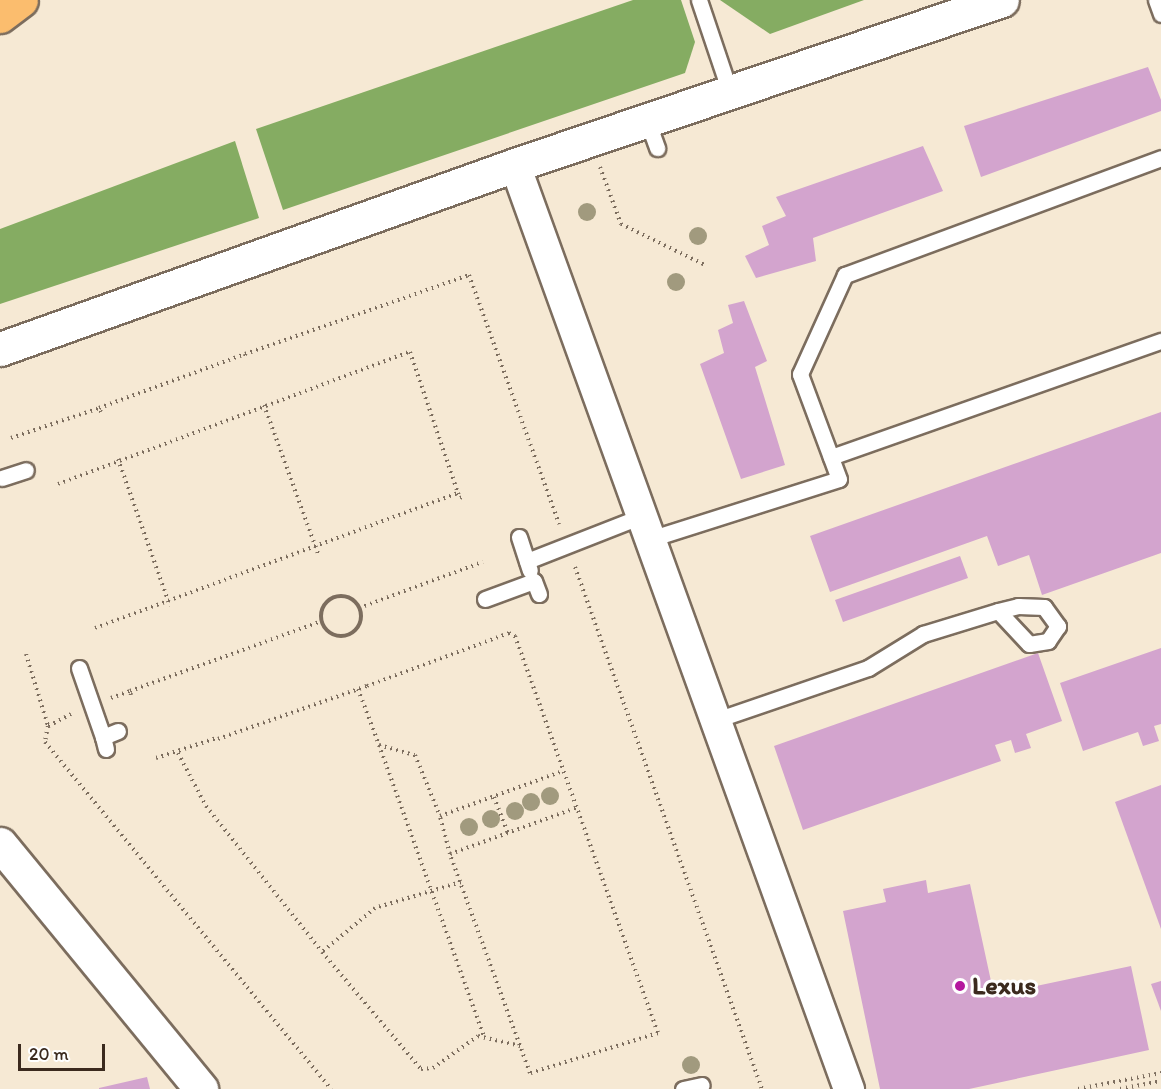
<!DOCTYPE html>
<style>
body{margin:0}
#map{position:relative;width:1161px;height:1089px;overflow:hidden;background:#f6e9d4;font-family:Itim,sans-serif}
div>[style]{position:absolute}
.forest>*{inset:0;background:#85ac62}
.building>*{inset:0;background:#d3a4ce}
.path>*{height:4px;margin-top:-2px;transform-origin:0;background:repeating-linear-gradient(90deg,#7c6d5e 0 1.5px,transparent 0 6px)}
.path>.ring{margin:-2px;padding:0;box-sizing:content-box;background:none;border:4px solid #7c6d5e;border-radius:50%}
.roads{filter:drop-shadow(2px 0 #7c6d5e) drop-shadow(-2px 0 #7c6d5e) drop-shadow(0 2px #7c6d5e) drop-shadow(0 -2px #7c6d5e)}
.service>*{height:15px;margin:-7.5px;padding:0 7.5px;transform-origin:7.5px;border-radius:7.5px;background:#fff}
.minor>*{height:30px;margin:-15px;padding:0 15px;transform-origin:15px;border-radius:15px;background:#fff}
.tertiary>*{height:33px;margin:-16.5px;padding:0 16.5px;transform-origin:16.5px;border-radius:16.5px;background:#fff}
.trunk>*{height:33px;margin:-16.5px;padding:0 16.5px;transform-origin:16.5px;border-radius:16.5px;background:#fbbd6e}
.trees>*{width:18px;height:18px;margin:-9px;border-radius:50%;background:#a19a7e}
.dots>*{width:16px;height:16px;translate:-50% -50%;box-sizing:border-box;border:3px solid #fff;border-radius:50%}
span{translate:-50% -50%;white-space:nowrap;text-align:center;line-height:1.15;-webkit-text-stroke:6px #fff;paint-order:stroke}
.poi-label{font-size:26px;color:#3b2a1e;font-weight:700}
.left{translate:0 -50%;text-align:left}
.scale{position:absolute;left:18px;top:1044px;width:87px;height:27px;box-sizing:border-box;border:3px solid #3b2a1e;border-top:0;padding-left:8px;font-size:18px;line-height:21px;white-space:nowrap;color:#3b2a1e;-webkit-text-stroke:4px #fff;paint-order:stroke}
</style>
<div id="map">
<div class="forest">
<i style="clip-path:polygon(633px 0,681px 0,695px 42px,685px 73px,283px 210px,256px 129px)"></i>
<i style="clip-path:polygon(720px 0,864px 0,770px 34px)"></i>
<i style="clip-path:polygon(235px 141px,259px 218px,0 304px,0 229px)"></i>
</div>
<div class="building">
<i style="clip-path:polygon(1148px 67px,1161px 100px,1161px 111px,981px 177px,964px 126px)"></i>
<i style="clip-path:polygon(923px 146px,943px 191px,813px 238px,816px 261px,756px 278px,745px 256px,769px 245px,762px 226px,786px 216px,776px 197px)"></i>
<i style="clip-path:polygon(744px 301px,767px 361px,755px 367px,785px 465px,741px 479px,700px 364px,724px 353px,718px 330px,733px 323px,728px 305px)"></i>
<i style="clip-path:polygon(1161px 412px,1161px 553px,1042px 595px,1029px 555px,998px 566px,987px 536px,830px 592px,810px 536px)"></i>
<i style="clip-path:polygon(960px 556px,968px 578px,843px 622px,835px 600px)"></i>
<i style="clip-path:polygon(1161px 648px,1161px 724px,1154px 726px,1159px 741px,1143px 746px,1138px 732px,1083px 751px,1060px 683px)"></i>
<i style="clip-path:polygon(1038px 653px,1062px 721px,1026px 734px,1031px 748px,1015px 753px,1011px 740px,995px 745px,1001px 761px,803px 830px,774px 746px)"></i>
<i style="clip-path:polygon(1161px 785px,1161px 929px,1115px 802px)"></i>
<i style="clip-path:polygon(926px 880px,928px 893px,970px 884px,994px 995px,1131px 966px,1149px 1050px,969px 1089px,880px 1089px,843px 911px,886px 902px,883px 889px)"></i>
<i style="clip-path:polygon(1161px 981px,1161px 1011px,1151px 984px)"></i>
<i style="clip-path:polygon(147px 1077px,150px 1089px,99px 1089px,99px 1088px)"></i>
</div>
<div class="path">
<i style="left:600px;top:167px;width:61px;rotate:69.8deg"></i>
<i style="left:621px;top:224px;width:93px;rotate:26deg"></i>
<i style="left:245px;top:354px;width:238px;rotate:-19.4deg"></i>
<i style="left:469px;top:275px;width:265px;rotate:70.1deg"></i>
<i style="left:264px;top:405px;width:161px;rotate:70deg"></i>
<i style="left:101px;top:412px;width:4px;rotate:-117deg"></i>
<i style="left:99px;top:408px;width:156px;rotate:-20.3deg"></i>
<i style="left:245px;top:354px;width:4px;rotate:76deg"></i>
<i style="left:11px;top:438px;width:93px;rotate:-18.8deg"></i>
<i style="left:118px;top:459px;width:156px;rotate:70.5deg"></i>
<i style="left:58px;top:484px;width:376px;rotate:-20.6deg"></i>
<i style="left:410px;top:352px;width:149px;rotate:71.2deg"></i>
<i style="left:458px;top:493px;width:5px;rotate:68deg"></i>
<i style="left:460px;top:498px;width:5px;rotate:-22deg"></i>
<i style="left:575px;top:567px;width:554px;rotate:70.29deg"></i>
<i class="ring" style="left:321px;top:596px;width:36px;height:36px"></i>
<i style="left:359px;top:608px;width:132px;rotate:-20.4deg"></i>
<i style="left:95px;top:628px;width:387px;rotate:-20.4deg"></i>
<i style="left:26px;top:654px;width:75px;rotate:73deg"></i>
<i style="left:367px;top:686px;width:152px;rotate:-20.5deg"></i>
<i style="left:509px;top:633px;width:7px;rotate:27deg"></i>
<i style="left:515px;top:636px;width:422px;rotate:70.2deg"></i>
<i style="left:658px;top:1033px;width:134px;rotate:162.6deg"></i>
<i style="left:530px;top:1073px;width:233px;rotate:-110.1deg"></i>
<i style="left:450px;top:854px;width:134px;rotate:-20.1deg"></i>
<i style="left:358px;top:689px;width:60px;rotate:69.4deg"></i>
<i style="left:379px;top:745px;width:37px;rotate:16deg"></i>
<i style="left:415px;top:755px;width:66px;rotate:67.7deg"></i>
<i style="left:131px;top:695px;width:4px;rotate:-104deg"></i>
<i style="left:130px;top:691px;width:204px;rotate:-20deg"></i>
<i style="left:111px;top:698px;width:20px;rotate:-20deg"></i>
<i style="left:71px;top:714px;width:26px;rotate:152deg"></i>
<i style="left:48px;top:726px;width:16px;rotate:101deg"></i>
<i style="left:45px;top:742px;width:450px;rotate:50.5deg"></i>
<i style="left:218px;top:739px;width:158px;rotate:-19.6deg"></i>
<i style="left:367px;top:686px;width:4px;rotate:-117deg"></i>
<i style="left:379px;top:745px;width:310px;rotate:70.2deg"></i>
<i style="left:178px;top:753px;width:60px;rotate:62.2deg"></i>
<i style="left:206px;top:806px;width:186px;rotate:51.5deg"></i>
<i style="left:156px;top:758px;width:64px;rotate:-18.2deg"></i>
<i style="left:494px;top:797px;width:39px;rotate:69deg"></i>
<i style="left:450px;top:854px;width:39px;rotate:-105deg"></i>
<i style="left:440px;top:816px;width:131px;rotate:-20.1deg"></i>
<i style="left:461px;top:882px;width:90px;rotate:163.2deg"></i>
<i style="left:375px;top:908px;width:69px;rotate:140.3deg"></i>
<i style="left:322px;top:952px;width:153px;rotate:49.8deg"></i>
<i style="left:421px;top:1069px;width:12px;rotate:-5deg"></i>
<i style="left:433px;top:1068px;width:55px;rotate:-35.4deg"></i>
<i style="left:478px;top:1036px;width:44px;rotate:13.1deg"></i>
<i style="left:1078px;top:1089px;width:85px;rotate:-10.9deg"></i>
<i style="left:1120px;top:1089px;width:42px;rotate:-11deg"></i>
</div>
<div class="roads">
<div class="service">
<i style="left:699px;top:0;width:97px;rotate:71.4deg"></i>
<i style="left:1156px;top:0;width:15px;rotate:70deg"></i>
<i style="left:647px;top:120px;width:30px;rotate:70deg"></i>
<i style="left:831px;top:457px;width:350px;rotate:-19.4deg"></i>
<i style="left:2px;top:478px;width:25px;rotate:-18deg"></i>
<i style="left:519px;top:537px;width:35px;rotate:72deg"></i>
<i style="left:650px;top:539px;width:198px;rotate:-17.6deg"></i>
<i style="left:839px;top:479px;width:112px;rotate:-110.4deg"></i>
<i style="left:800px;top:374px;width:109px;rotate:-65.6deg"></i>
<i style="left:845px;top:275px;width:337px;rotate:-20.3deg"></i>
<i style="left:527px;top:561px;width:123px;rotate:-21.4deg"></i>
<i style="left:485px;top:599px;width:52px;rotate:-20.2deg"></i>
<i style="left:534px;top:581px;width:14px;rotate:69deg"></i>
<i style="left:79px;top:668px;width:73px;rotate:70.8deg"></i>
<i style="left:716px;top:720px;width:161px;rotate:-18.9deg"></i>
<i style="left:868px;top:668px;width:65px;rotate:-31.7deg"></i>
<i style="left:923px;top:634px;width:78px;rotate:-17deg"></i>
<i style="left:998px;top:611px;width:21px;rotate:-14deg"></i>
<i style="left:1018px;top:606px;width:26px;rotate:2deg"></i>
<i style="left:1044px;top:607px;width:24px;rotate:54deg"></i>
<i style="left:1058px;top:626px;width:18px;rotate:124deg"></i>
<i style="left:1048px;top:641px;width:19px;rotate:171deg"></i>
<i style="left:1029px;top:644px;width:45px;rotate:-133.2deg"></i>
<i style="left:106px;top:749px;width:12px;rotate:-104deg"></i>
<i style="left:103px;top:737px;width:16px;rotate:-22deg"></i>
<i style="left:683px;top:1089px;width:19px;rotate:-12deg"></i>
</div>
<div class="minor">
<i style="left:515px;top:165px;width:983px;rotate:70.13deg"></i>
</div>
<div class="tertiary">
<i style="left:0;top:349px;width:547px;rotate:-19.66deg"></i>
<i style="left:515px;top:165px;width:514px;rotate:-18.72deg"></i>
<i style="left:0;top:844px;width:317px;rotate:50.6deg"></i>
</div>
<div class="trunk">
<i style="left:0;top:16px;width:26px;rotate:-37deg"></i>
</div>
</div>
<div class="trees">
<i style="left:587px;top:212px"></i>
<i style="left:698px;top:236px"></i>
<i style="left:676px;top:282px"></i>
<i style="left:550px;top:796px"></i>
<i style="left:531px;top:802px"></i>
<i style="left:515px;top:811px"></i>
<i style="left:491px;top:819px"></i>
<i style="left:469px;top:827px"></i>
<i style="left:691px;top:1065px"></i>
</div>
<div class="dots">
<i style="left:960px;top:986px;background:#b5179e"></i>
</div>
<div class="poi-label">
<span class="left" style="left:972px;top:986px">Lexus</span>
</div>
<div class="scale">20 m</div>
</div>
